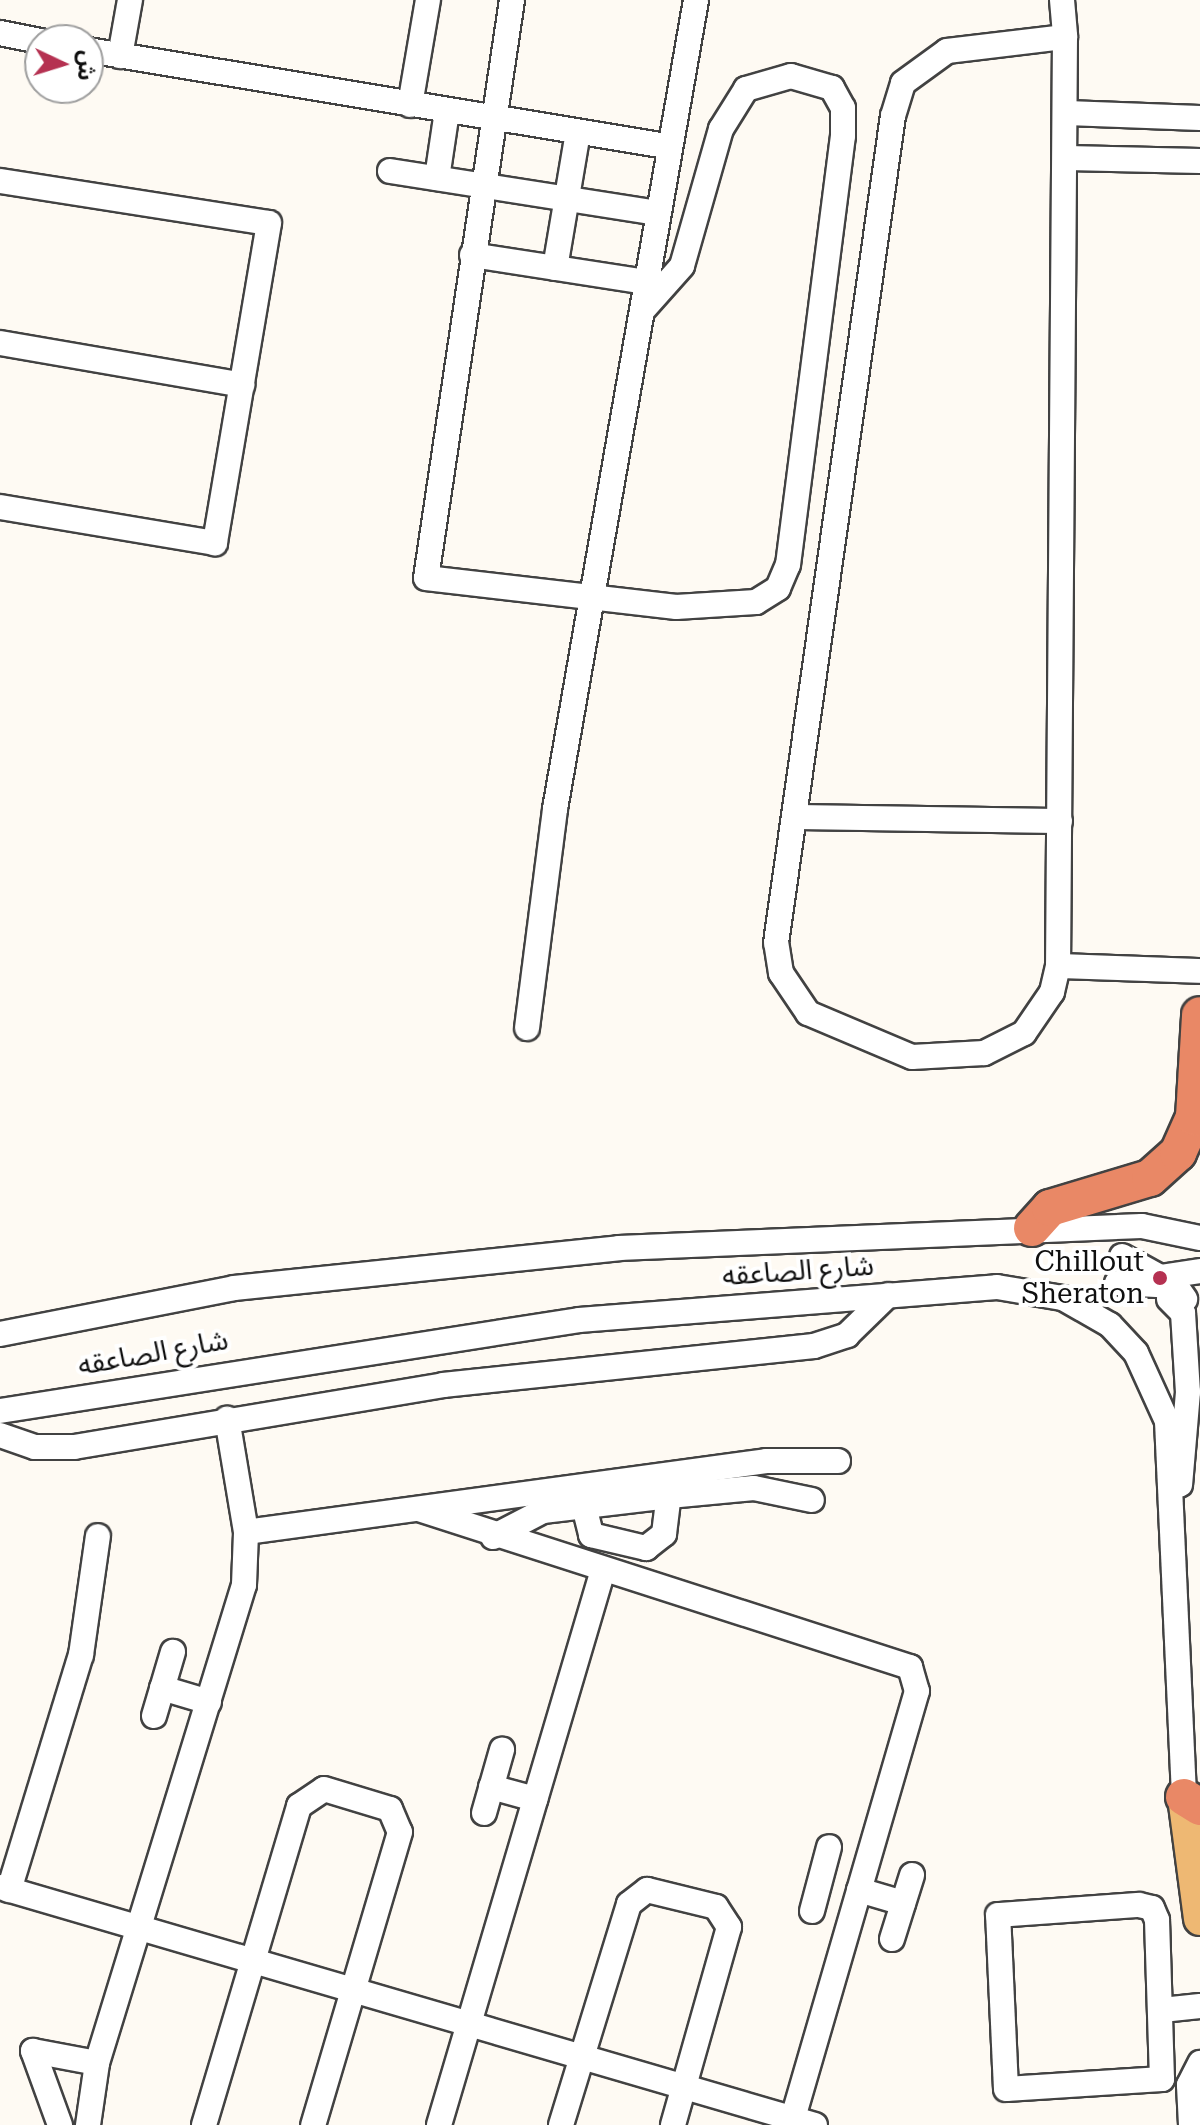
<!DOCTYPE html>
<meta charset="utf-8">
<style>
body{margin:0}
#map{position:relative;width:1200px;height:2125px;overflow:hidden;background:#fefaf3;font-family:"Roboto Serif","Noto Sans Arabic",serif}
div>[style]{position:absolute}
.roads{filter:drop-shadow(2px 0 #424242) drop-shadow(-2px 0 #424242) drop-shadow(0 2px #424242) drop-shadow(0 -2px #424242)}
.minor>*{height:24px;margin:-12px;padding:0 12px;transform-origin:12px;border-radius:12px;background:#fff}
.major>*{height:32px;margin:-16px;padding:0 16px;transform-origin:16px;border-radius:16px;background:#eeb873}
.highway>*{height:36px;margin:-18px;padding:0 18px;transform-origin:18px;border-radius:18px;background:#e98866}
.dots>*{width:22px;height:22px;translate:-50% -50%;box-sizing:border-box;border:4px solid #fff;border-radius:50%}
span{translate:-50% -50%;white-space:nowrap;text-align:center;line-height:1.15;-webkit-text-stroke:8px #fff;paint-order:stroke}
.poi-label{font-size:28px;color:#0f0f0f}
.right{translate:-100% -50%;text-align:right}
.street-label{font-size:28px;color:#0f0f0f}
.north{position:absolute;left:24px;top:24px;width:80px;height:80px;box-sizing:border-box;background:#fff;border:2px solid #9f9f9f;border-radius:50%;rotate:94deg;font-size:22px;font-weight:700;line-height:32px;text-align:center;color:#0f0f0f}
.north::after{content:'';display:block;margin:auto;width:28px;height:36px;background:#b53151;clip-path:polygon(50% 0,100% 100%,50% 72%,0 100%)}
</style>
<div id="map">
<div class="roads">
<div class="minor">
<i style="left:512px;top:0;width:584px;rotate:98.46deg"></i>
<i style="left:426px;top:578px;width:252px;rotate:6.6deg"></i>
<i style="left:676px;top:607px;width:80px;rotate:-3.6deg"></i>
<i style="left:756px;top:602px;width:26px;rotate:-32deg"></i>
<i style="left:778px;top:588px;width:25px;rotate:-67deg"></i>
<i style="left:788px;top:565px;width:433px;rotate:-82.7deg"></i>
<i style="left:843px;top:136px;width:28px;rotate:-90deg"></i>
<i style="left:843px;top:108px;width:23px;rotate:-119deg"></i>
<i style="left:832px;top:88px;width:43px;rotate:-163.7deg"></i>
<i style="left:791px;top:76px;width:47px;rotate:163.9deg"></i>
<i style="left:746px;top:89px;width:47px;rotate:122deg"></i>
<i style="left:721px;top:129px;width:142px;rotate:105.9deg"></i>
<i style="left:682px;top:266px;width:60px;rotate:131.6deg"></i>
<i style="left:1062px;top:0;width:37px;rotate:85deg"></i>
<i style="left:0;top:33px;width:41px;rotate:11.3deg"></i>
<i style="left:1065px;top:37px;width:929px;rotate:90.43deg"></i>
<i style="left:1058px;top:966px;width:27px;rotate:103deg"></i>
<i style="left:1052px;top:992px;width:50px;rotate:124.3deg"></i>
<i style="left:1024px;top:1033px;width:45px;rotate:153.4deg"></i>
<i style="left:984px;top:1053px;width:72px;rotate:176.8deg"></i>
<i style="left:912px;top:1057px;width:113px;rotate:-157.1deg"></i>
<i style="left:808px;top:1013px;width:48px;rotate:-124deg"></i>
<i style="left:781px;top:973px;width:30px;rotate:-99deg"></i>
<i style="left:776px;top:943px;width:835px;rotate:-81.95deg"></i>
<i style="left:893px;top:116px;width:34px;rotate:-73deg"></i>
<i style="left:903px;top:83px;width:54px;rotate:-36deg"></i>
<i style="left:947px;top:51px;width:119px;rotate:-6.8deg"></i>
<i style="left:88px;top:50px;width:586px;rotate:9.43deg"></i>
<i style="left:120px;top:56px;width:57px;rotate:-79.9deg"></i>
<i style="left:410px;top:105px;width:107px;rotate:-80.3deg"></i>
<i style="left:1067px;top:113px;width:133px;rotate:2.2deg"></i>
<i style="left:1067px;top:158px;width:133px;rotate:1.3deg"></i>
<i style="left:390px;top:171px;width:270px;rotate:8.9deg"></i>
<i style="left:437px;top:178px;width:68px;rotate:-81.5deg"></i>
<i style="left:0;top:181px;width:272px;rotate:8.9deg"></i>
<i style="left:269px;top:223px;width:325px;rotate:99.6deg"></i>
<i style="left:215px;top:543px;width:218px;rotate:-170.5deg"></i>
<i style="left:472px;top:255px;width:177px;rotate:8.8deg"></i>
<i style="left:555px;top:268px;width:138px;rotate:-80.4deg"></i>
<i style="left:0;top:343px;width:246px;rotate:9.8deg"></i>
<i style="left:794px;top:817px;width:266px;rotate:0.9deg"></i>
<i style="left:1058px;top:966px;width:142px;rotate:2deg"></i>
<i style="left:527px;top:1028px;width:221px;rotate:-82.7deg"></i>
<i style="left:555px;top:809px;width:821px;rotate:-80.11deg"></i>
<i style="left:1122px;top:1256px;width:43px;rotate:28.9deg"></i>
<i style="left:1160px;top:1277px;width:40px;rotate:-8.5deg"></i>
<i style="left:1117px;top:1283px;width:59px;rotate:2.9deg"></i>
<i style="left:1176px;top:1286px;width:16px;rotate:55deg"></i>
<i style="left:1169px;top:1299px;width:20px;rotate:45deg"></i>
<i style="left:1183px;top:1313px;width:79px;rotate:86.4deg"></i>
<i style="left:1188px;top:1392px;width:93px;rotate:94.9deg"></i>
<i style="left:0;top:1334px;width:238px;rotate:-11.1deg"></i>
<i style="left:234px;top:1288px;width:387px;rotate:-5.9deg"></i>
<i style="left:619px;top:1248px;width:523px;rotate:-2.41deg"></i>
<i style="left:1142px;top:1226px;width:59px;rotate:11.7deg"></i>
<i style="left:0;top:1411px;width:586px;rotate:-8.93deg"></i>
<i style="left:579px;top:1320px;width:419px;rotate:-4.5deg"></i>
<i style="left:997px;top:1287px;width:67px;rotate:9.5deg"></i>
<i style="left:1063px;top:1298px;width:54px;rotate:29.9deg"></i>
<i style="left:1110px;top:1325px;width:38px;rotate:47deg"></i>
<i style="left:1136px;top:1353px;width:75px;rotate:65.5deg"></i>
<i style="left:1167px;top:1421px;width:376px;rotate:87.4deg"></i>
<i style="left:0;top:1435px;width:37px;rotate:19deg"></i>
<i style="left:35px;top:1447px;width:39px"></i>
<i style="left:74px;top:1447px;width:374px;rotate:-9.5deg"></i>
<i style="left:443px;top:1385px;width:373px;rotate:-6deg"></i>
<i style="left:814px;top:1346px;width:35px;rotate:-18deg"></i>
<i style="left:847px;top:1335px;width:57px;rotate:-44.3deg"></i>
<i style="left:584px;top:1506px;width:30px;rotate:76deg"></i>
<i style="left:591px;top:1535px;width:57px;rotate:13.3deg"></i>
<i style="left:646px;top:1548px;width:23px;rotate:-38deg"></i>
<i style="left:664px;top:1534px;width:38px;rotate:-83deg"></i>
<i style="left:419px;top:1509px;width:516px;rotate:17.84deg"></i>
<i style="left:910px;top:1667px;width:25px;rotate:74deg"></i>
<i style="left:917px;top:1691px;width:452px;rotate:106.2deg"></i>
<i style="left:246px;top:1532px;width:525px;rotate:-7.77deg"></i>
<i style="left:766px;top:1461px;width:72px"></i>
<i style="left:493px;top:1537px;width:56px;rotate:-27.5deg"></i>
<i style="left:543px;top:1511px;width:127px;rotate:-6.8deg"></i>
<i style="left:669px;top:1496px;width:85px;rotate:-5.4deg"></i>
<i style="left:754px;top:1488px;width:59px;rotate:11.7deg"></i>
<i style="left:162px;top:1688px;width:49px;rotate:16.6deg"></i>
<i style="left:154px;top:1716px;width:67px;rotate:-73.5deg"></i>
<i style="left:491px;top:1787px;width:46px;rotate:15.3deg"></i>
<i style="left:484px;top:1813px;width:66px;rotate:-74.1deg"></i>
<i style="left:0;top:1887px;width:849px;rotate:16.28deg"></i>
<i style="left:9px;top:1890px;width:246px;rotate:-73deg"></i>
<i style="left:81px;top:1655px;width:120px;rotate:-81.9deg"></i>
<i style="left:859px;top:1890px;width:46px;rotate:16.5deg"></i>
<i style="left:1139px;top:1905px;width:13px;rotate:13deg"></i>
<i style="left:1152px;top:1908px;width:13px;rotate:67deg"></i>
<i style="left:1157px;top:1920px;width:159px;rotate:88.2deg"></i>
<i style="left:1162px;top:2079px;width:156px;rotate:176.3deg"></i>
<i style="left:1006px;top:2089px;width:174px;rotate:-92.6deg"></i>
<i style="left:998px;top:1915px;width:141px;rotate:-4.1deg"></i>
<i style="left:812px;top:1911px;width:66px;rotate:-75.1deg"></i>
<i style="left:892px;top:1939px;width:67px;rotate:-72.6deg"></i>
<i style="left:1162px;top:2010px;width:38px;rotate:-6deg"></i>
<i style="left:60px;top:2125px;width:79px;rotate:-110deg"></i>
<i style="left:33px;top:2051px;width:65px;rotate:10.6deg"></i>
<i style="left:88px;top:2125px;width:63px;rotate:-81.7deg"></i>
<i style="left:97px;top:2063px;width:500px;rotate:-72.91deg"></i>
<i style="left:244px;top:1585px;width:53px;rotate:-87.8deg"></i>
<i style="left:246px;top:1532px;width:115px;rotate:-99.5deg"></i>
<i style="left:204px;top:2125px;width:333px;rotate:-73.4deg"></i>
<i style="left:299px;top:1806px;width:30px;rotate:-34deg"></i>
<i style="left:324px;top:1789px;width:69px;rotate:16.9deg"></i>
<i style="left:390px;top:1809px;width:25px;rotate:67deg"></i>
<i style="left:400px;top:1832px;width:306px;rotate:106.5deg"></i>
<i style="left:439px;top:2125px;width:579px;rotate:-73.54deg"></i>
<i style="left:561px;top:2125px;width:231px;rotate:-72.9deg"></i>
<i style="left:629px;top:1904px;width:23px;rotate:-38deg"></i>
<i style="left:647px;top:1890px;width:71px;rotate:13.8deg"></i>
<i style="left:716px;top:1907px;width:24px;rotate:57deg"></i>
<i style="left:729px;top:1927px;width:206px;rotate:105.8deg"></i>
<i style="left:1191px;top:2125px;width:40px;rotate:-92.9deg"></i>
<i style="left:1189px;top:2085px;width:25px;rotate:-63deg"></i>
</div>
<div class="major">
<i style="left:1184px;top:1797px;width:123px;rotate:82.5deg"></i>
</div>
<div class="highway">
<i style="left:1032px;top:1228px;width:27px;rotate:-48deg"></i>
<i style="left:1050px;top:1208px;width:104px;rotate:-16.7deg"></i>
<i style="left:1150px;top:1178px;width:38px;rotate:-42deg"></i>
<i style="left:1178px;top:1153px;width:39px;rotate:-66deg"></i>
<i style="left:1194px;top:1117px;width:102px;rotate:-86.6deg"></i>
<i style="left:1184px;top:1797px;width:19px;rotate:32deg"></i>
</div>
</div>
<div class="dots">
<i style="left:1160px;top:1278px;background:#b53151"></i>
</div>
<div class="poi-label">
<span class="right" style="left:1144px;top:1278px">Chillout<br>Sheraton</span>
</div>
<div class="street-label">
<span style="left:798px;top:1271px;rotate:-4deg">شارع الصاعقه</span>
<span style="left:153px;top:1353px;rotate:-10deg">شارع الصاعقه</span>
</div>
<div class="north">ش</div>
</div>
